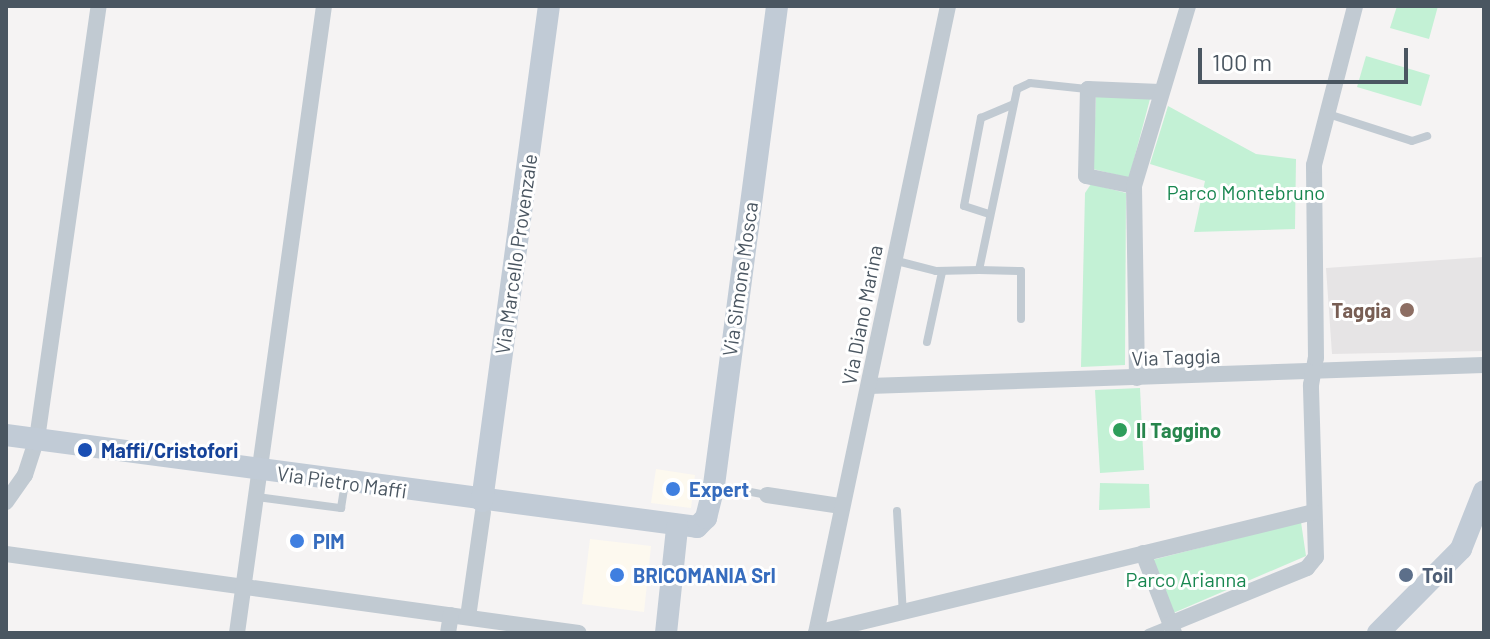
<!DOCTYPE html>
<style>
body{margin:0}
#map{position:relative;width:1490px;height:639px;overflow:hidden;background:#f5f3f3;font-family:Barlow,sans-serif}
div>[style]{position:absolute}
.commercial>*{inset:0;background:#fdf9ef}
.education>*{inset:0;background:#e6e4e5}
.green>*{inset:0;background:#c3f1d5}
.lane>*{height:8px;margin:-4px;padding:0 4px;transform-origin:4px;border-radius:4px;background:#c1cad2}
.street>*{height:16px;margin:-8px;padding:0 8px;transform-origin:8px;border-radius:8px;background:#c1cad2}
.secondary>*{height:22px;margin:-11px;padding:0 11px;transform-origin:11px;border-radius:11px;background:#c1cbd6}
.dots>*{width:22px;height:22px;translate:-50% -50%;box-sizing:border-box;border:4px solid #fff;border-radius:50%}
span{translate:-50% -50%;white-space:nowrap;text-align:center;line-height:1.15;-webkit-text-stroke:6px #fff;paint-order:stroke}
.park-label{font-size:20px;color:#17864f}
.street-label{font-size:20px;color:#4a5661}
.education-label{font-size:20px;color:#785e54;font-weight:700}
.right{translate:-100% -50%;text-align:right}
.leisure-label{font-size:20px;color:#27864d;font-weight:700}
.left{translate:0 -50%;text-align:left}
.transit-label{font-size:20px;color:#164399;font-weight:700}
.shop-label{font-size:20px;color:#366cbe;font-weight:700}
.service-label{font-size:20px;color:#4e5e75;font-weight:700}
.frame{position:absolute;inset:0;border:8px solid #4a5661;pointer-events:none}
.scale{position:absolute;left:1198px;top:48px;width:210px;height:36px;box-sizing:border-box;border:4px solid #4a5661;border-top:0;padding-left:10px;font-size:24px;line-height:28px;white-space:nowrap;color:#4a5661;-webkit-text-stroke:6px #fff;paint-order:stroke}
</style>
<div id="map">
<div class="commercial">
<i style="clip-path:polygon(656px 469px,695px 475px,691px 508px,651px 503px)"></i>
<i style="clip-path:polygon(590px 539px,651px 546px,644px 612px,582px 604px)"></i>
</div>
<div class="education">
<i style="clip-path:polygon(1484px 257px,1484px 351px,1332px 354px,1326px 268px)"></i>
</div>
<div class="green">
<i style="clip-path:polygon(1397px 6px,1438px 6px,1429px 39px,1390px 28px)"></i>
<i style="clip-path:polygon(1366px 56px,1430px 75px,1421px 106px,1357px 87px)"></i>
<i style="clip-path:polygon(1096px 96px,1150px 99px,1129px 178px,1093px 169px)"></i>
<i style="clip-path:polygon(1168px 106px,1256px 154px,1296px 159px,1295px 229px,1194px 232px,1205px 181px,1150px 164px)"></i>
<i style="clip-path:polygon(1091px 184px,1126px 193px,1125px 365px,1081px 367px,1085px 193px)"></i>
<i style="clip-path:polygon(1140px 388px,1144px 470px,1100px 473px,1095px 390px)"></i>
<i style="clip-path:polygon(1100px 483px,1149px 484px,1150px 508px,1099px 510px)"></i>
<i style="clip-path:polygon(1301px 522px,1306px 556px,1171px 614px,1152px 560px)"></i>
</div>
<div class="lane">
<i style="left:1325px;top:113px;width:91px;rotate:17.8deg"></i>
<i style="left:1412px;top:141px;width:16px;rotate:-18deg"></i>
<i style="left:989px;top:214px;width:26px;rotate:-162deg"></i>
<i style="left:964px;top:206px;width:90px;rotate:-79.1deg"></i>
<i style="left:981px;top:118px;width:34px;rotate:-23deg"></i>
<i style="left:893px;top:260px;width:44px;rotate:14.3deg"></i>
<i style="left:936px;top:271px;width:43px;rotate:-1.3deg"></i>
<i style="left:979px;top:270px;width:185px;rotate:-78.1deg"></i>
<i style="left:1017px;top:89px;width:14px;rotate:-25deg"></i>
<i style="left:1030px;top:83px;width:57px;rotate:6deg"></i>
<i style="left:979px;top:270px;width:42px;rotate:1.4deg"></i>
<i style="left:1021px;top:271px;width:48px;rotate:90deg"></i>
<i style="left:927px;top:342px;width:72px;rotate:-77.9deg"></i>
<i style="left:714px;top:485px;width:54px;rotate:10.7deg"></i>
<i style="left:257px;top:497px;width:85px;rotate:7.5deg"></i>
<i style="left:341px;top:508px;width:25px;rotate:-81deg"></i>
<i style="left:897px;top:511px;width:103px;rotate:86.7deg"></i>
<i style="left:1148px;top:633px;width:24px;rotate:-22deg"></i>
</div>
<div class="street">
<i style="left:1134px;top:186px;width:49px;rotate:-168.2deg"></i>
<i style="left:1086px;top:176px;width:87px;rotate:-88.7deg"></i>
<i style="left:1088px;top:89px;width:72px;rotate:2.4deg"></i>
<i style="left:1137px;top:378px;width:192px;rotate:-90.9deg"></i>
<i style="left:1134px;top:186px;width:188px;rotate:-73.3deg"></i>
<i style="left:869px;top:386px;width:615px;rotate:-1.96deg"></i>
<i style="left:767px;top:495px;width:75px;rotate:8.5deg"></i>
<i style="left:6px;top:502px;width:33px;rotate:-55deg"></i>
<i style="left:25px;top:475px;width:38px;rotate:-72deg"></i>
<i style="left:37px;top:439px;width:437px;rotate:-81.9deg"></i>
<i style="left:1143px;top:553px;width:86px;rotate:68.8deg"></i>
<i style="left:6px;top:554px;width:578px;rotate:7.85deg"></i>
<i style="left:468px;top:617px;width:106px;rotate:-81.9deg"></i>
<i style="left:1170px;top:624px;width:148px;rotate:-22.2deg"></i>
<i style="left:1307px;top:568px;width:14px;rotate:-51deg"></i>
<i style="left:1316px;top:557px;width:172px;rotate:-91.7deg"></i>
<i style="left:1311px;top:385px;width:27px;rotate:-80deg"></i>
<i style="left:1316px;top:358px;width:193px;rotate:-90.6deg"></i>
<i style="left:1314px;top:165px;width:164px;rotate:-75.5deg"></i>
<i style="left:237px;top:633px;width:633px;rotate:-82.1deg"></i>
<i style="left:448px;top:633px;width:18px;rotate:-81deg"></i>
<i style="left:816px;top:633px;width:641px;rotate:-78.11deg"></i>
<i style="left:816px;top:633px;width:512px;rotate:-13.66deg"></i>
</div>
<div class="secondary">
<i style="left:6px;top:435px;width:697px;rotate:7.58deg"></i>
<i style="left:697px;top:527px;width:13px;rotate:-45deg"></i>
<i style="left:706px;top:518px;width:34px;rotate:-76deg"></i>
<i style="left:714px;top:485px;width:483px;rotate:-82.5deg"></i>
<i style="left:482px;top:501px;width:500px;rotate:-82.3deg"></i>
<i style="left:666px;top:633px;width:106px;rotate:-84deg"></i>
<i style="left:1378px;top:633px;width:118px;rotate:-45.3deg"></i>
<i style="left:1461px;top:549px;width:62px;rotate:-68.4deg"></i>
</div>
<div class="dots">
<i style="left:1407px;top:310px;background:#8d6e63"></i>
<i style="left:1120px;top:430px;background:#2e9e5b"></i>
<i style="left:85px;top:450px;background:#1a4fb4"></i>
<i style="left:673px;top:489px;background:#3f7fe0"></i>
<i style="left:297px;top:541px;background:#3f7fe0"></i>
<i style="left:617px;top:575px;background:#3f7fe0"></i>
<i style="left:1406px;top:575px;background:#5c6f8a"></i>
</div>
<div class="park-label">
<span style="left:1246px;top:192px">Parco Montebruno</span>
<span style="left:1186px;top:579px">Parco Arianna</span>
</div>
<div class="street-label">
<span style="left:516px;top:254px;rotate:-82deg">Via Marcello Provenzale</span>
<span style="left:740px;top:279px;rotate:-82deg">Via Simone Mosca</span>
<span style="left:862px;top:315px;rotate:-79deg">Via Diano Marina</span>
<span style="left:1176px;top:357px;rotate:-2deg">Via Taggia</span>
<span style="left:342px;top:482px;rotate:8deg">Via Pietro Maffi</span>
</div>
<div class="education-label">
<span class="right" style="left:1391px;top:310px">Taggia</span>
</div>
<div class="leisure-label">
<span class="left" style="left:1136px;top:430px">Il Taggino</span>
</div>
<div class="transit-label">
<span class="left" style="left:101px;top:450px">Maffi/Cristofori</span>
</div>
<div class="shop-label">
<span class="left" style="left:689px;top:489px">Expert</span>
<span class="left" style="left:313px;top:541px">PIM</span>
<span class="left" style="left:633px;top:575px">BRICOMANIA Srl</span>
</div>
<div class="service-label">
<span class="left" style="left:1422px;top:575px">Toil</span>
</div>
<div class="frame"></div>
<div class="scale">100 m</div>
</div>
